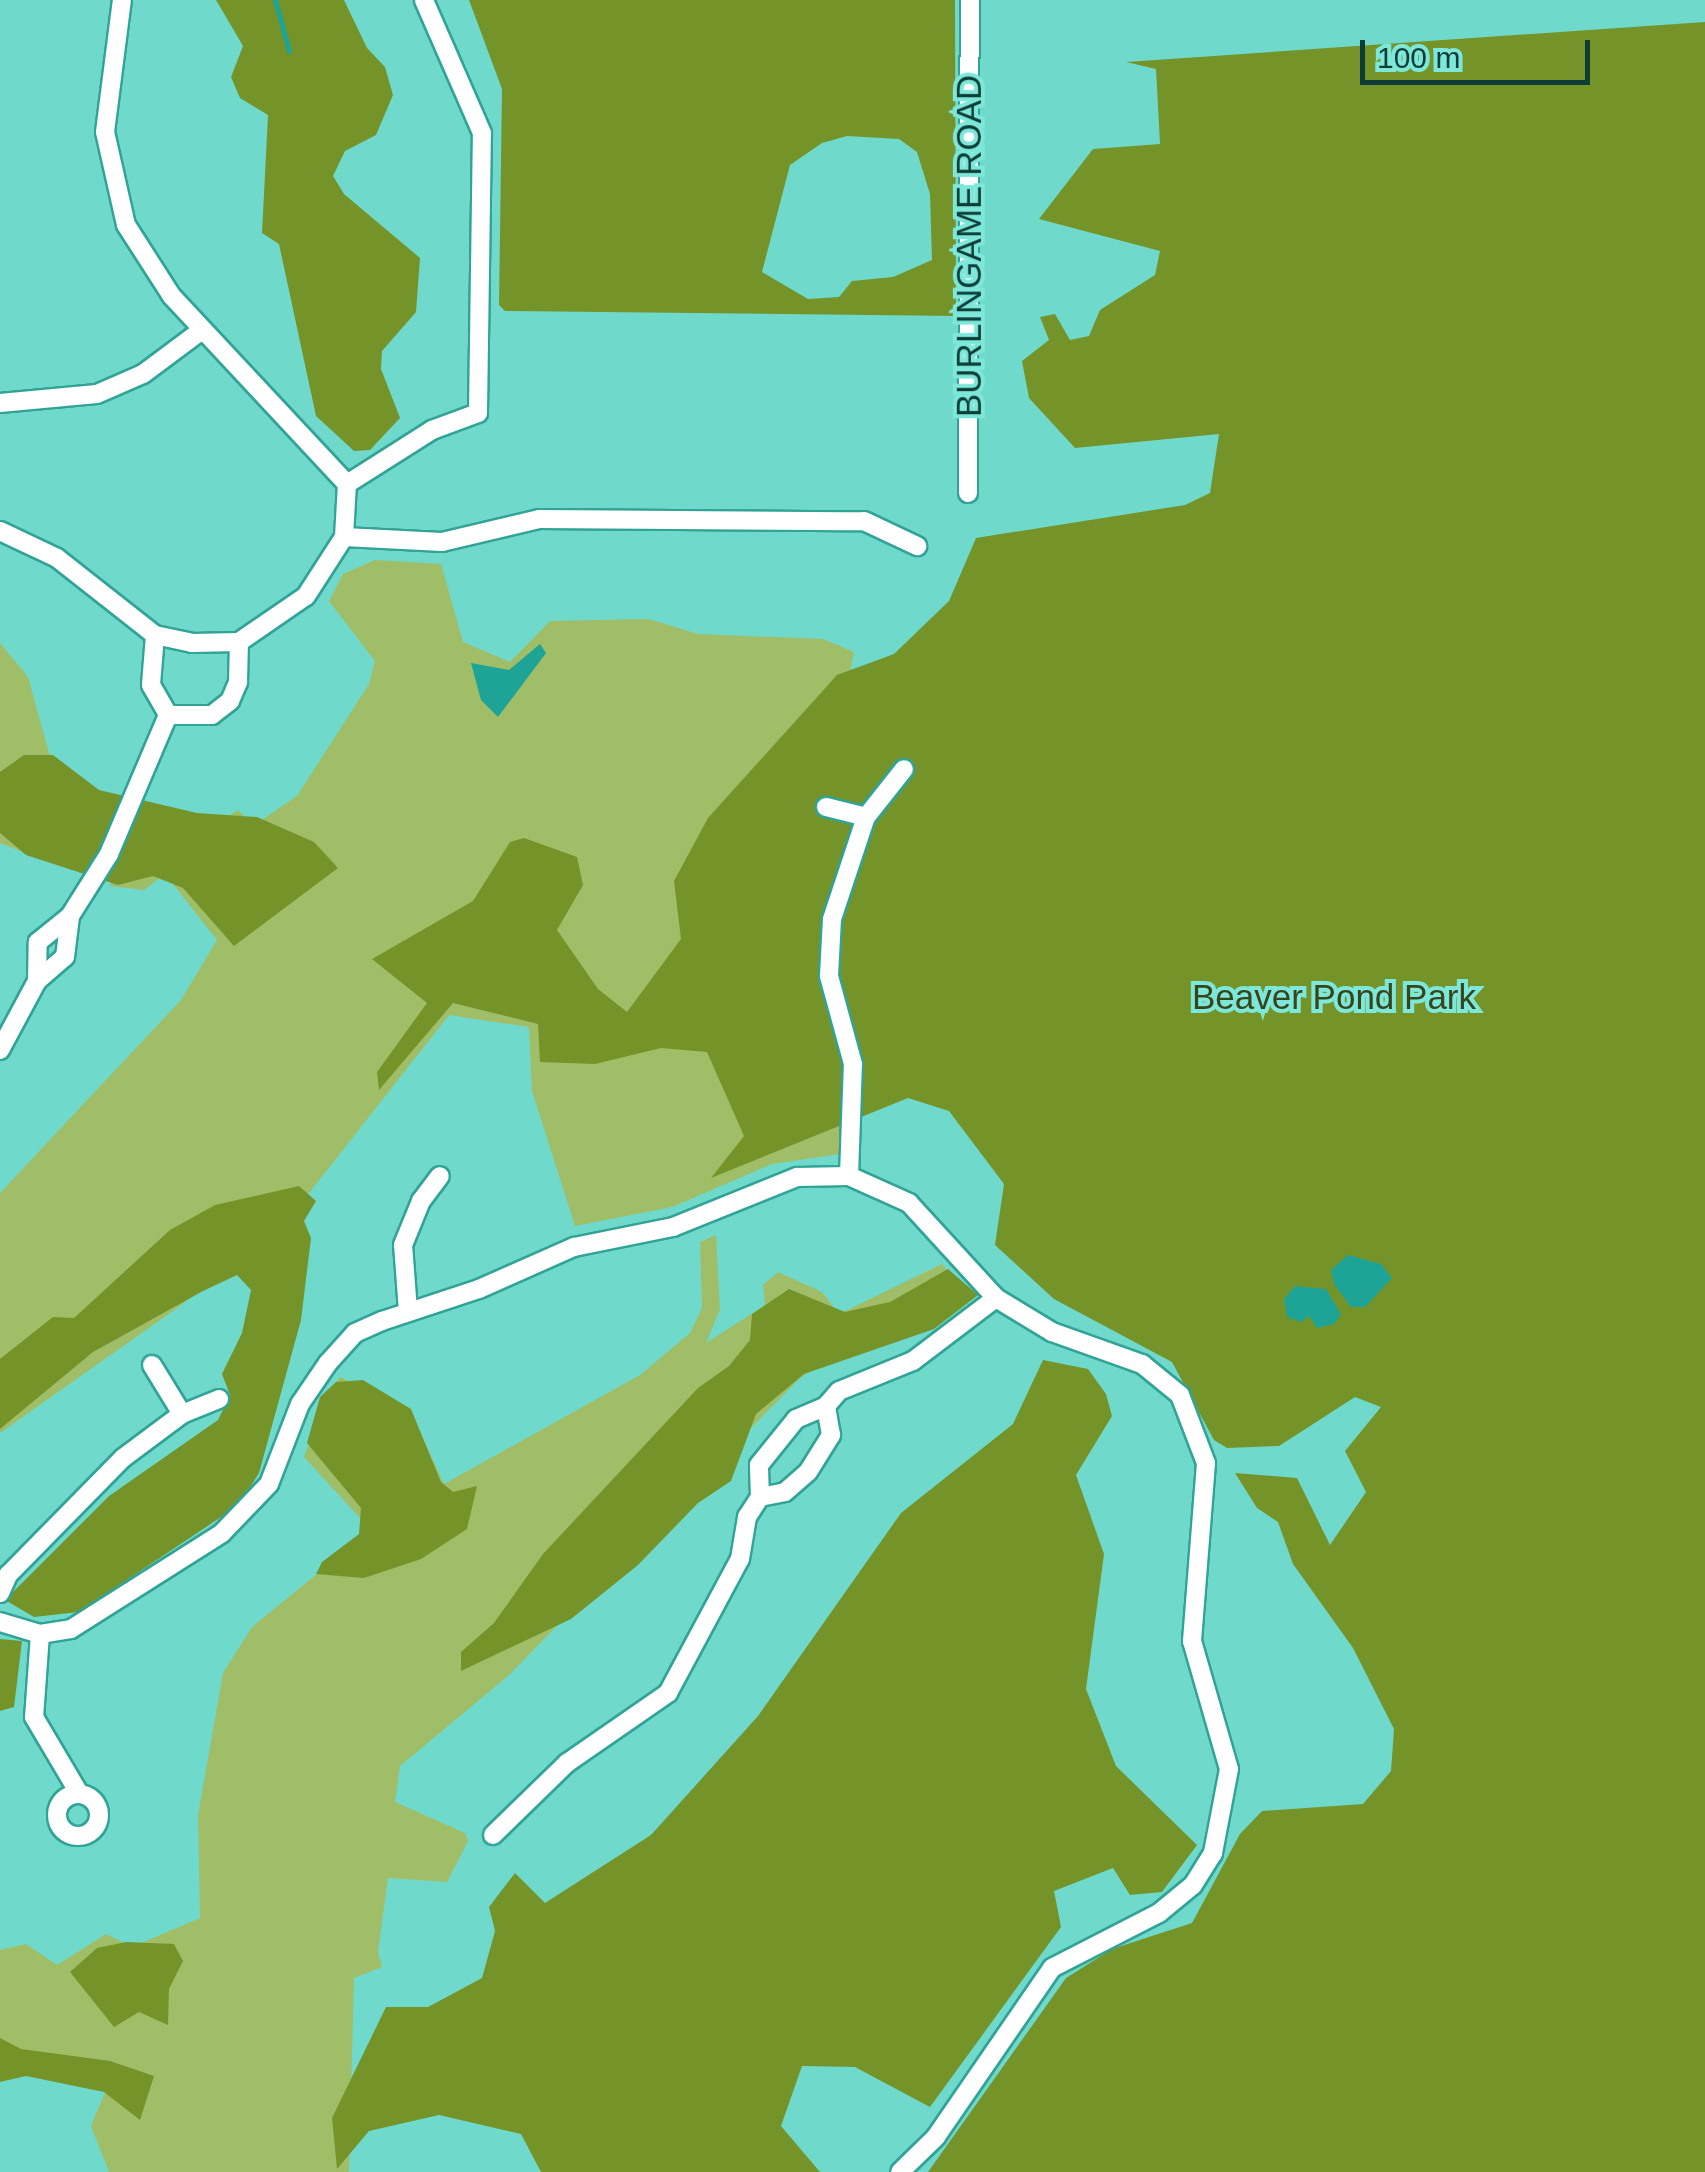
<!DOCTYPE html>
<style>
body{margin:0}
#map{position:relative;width:1705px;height:2172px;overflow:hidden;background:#6fdacc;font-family:Arial,sans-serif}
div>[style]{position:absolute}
.green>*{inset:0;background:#a0bd67}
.forest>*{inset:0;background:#749429}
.water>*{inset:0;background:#1ea497}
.stream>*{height:5px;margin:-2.5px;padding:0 2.5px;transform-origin:2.5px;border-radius:2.5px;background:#1ea497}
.roads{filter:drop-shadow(2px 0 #31a397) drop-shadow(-2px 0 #31a397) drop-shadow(0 2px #31a397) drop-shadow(0 -2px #31a397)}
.street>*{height:18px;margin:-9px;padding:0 9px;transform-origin:9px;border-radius:9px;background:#fff}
.street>.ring{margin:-9px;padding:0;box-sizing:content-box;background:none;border:18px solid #fff;border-radius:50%}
span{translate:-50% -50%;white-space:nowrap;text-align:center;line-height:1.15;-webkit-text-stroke:8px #7de7d9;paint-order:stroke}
.street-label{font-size:35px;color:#0e3d38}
.park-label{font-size:35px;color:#37451b}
.scale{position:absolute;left:1360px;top:40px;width:230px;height:45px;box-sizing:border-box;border:5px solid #0e3d38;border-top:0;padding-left:12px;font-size:30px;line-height:35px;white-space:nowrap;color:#0e3d38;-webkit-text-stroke:8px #7de7d9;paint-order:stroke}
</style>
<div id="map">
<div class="green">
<i style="clip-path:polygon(375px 560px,441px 564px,463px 642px,510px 662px,550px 621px,649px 619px,698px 634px,823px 639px,854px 652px,820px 832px,847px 1153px,772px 1164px,672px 1207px,575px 1226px,532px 1091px,529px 1027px,449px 1015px,302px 1202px,180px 1306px,0 1433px,0 1193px,181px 1000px,217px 940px,165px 874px,144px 890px,110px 886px,146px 808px,187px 842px,238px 810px,253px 826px,297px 796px,369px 684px,375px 661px,329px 601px,343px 574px)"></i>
<i style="clip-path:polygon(0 643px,28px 677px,51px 760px,57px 865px,0 843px)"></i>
<i style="clip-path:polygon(716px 1235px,720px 1309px,706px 1343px,765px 1305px,763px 1285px,778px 1272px,822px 1292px,839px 1314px,942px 1264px,952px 1276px,800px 1378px,508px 1676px,400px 1766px,395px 1802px,465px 1833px,468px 1841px,447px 1882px,388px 1878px,378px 1951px,382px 1967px,354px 1978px,349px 2172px,109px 2172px,91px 2126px,111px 2078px,0 2062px,0 1950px,26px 1944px,57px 1965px,106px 1934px,132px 1947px,200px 1918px,198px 1815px,223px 1673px,252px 1627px,371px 1530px,304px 1457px,331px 1389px,340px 1377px,410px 1411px,444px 1484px,640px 1375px,690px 1333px,702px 1308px,700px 1242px)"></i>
</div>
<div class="forest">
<i style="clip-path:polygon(216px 0,344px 0,367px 48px,385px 67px,393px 95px,376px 135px,345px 151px,333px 176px,344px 194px,420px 258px,416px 312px,382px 351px,381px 369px,400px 418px,370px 450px,354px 451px,316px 416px,279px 244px,262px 233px,268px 115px,240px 98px,231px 77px,243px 46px)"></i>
<i style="clip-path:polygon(evenodd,469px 0,955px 0,956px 316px,505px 311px,499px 305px,502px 89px,469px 0,847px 136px,899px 139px,917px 152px,930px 194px,932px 260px,893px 277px,852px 281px,839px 297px,808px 299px,762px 272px,790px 165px,822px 143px,847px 136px)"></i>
<i style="clip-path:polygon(1705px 22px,1705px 2172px,928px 2172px,1066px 1978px,1112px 1949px,1192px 1923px,1240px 1834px,1262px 1811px,1363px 1804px,1391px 1771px,1394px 1729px,1353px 1648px,1293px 1564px,1278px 1522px,1257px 1508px,1235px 1473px,1297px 1478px,1330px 1545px,1366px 1492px,1345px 1451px,1381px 1407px,1355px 1397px,1279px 1446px,1227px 1448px,1214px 1440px,1172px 1362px,1054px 1299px,995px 1245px,1004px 1184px,949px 1111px,908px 1098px,711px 1178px,744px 1136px,707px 1052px,661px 1048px,595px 1064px,540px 1062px,538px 1024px,453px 1003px,379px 1090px,377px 1072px,427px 1003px,372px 959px,473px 901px,510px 842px,524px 838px,577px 857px,583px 885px,557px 930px,598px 989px,627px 1012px,681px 939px,674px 881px,708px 818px,837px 675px,894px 654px,949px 601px,976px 538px,1185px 505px,1210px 493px,1219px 434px,1075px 448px,1029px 398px,1022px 361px,1049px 340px,1040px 317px,1055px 314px,1070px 340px,1089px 336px,1100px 310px,1155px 275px,1160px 251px,1039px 219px,1093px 149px,1160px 144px,1156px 69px,1126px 62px)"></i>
<i style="clip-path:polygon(24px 755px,53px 755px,99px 790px,197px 813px,257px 817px,314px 842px,338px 868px,234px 946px,183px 888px,153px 876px,118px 885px,26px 855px,0 833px,0 772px)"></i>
<i style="clip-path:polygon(299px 1186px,316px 1201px,304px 1221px,311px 1238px,301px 1320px,259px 1473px,239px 1505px,79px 1612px,34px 1617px,5px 1600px,109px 1496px,218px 1420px,230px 1395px,222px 1374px,242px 1333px,251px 1290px,237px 1275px,203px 1291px,93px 1352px,0 1429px,0 1359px,53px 1317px,74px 1318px,170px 1230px,215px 1205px)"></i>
<i style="clip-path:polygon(948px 1269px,978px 1295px,934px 1329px,804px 1374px,756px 1414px,731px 1481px,698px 1503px,638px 1565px,571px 1619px,461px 1671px,461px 1652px,494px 1623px,543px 1554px,698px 1388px,729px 1366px,750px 1340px,752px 1314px,789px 1289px,845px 1312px,890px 1302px)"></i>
<i style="clip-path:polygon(1043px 1360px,1088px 1369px,1106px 1394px,1112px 1416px,1076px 1475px,1104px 1554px,1086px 1689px,1116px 1766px,1197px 1845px,1162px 1892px,1130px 1895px,1113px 1868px,1054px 1891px,1061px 1927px,930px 2107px,855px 2067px,802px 2066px,781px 2126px,820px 2172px,541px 2172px,521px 2134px,439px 2115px,369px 2131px,337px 2169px,332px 2118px,386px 2007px,428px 2007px,482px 1978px,495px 1931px,489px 1907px,515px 1873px,545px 1903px,651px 1835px,758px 1716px,901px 1513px,1013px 1424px)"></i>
<i style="clip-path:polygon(363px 1380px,411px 1409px,441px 1482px,453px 1492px,477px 1486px,467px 1529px,421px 1559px,364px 1578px,316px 1574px,322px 1562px,359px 1534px,361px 1508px,307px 1443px,320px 1397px,336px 1382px)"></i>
<i style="clip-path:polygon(0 1639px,22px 1641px,14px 1707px,0 1711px)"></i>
<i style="clip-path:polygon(126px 1942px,174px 1944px,183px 1961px,169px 1989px,168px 2025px,139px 2012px,114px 2027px,70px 1972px,97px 1948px)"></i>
<i style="clip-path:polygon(0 2038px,21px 2049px,110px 2061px,154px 2076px,140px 2120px,104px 2092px,26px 2076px,0 2082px)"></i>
</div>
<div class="water">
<i style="clip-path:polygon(540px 644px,546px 653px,498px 717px,481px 700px,471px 663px,509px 670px)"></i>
<i style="clip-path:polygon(1348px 1255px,1381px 1264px,1392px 1278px,1365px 1307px,1351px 1307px,1334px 1284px,1331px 1270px)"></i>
<i style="clip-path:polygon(1295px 1286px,1326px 1289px,1341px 1314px,1334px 1324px,1317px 1328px,1309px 1316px,1301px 1322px,1287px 1317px,1284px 1299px)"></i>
</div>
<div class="stream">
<i style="left:275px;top:0;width:53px;rotate:74.6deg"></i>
</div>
<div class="roads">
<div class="street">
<i style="left:0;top:403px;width:97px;rotate:-5.3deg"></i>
<i style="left:97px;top:394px;width:50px;rotate:-23.5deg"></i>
<i style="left:143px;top:374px;width:74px;rotate:-36.7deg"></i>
<i style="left:347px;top:484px;width:101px;rotate:-32.4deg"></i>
<i style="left:432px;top:430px;width:49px;rotate:-20.3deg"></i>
<i style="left:478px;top:413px;width:280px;rotate:-89.2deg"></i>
<i style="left:482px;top:133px;width:145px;rotate:-113.6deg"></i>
<i style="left:968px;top:493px;width:493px;rotate:-89.8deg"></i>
<i style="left:0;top:531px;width:63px;rotate:25.3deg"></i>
<i style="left:57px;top:558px;width:125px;rotate:38.2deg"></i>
<i style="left:155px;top:635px;width:38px;rotate:12deg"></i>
<i style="left:192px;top:643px;width:47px;rotate:-1.2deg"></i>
<i style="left:239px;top:642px;width:81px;rotate:-34.5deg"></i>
<i style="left:306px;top:596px;width:70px;rotate:-57.2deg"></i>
<i style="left:344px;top:537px;width:53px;rotate:-86.8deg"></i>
<i style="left:347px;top:484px;width:258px;rotate:-133deg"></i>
<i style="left:171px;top:295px;width:83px;rotate:-122.7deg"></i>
<i style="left:126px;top:225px;width:95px;rotate:-102.7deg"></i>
<i style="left:105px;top:132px;width:133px;rotate:-82.7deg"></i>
<i style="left:344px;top:537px;width:98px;rotate:2.9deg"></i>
<i style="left:442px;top:542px;width:100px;rotate:-13.3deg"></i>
<i style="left:539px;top:519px;width:325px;rotate:0.4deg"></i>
<i style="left:864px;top:521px;width:59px;rotate:25.3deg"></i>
<i style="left:155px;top:635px;width:50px;rotate:94.6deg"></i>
<i style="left:151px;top:685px;width:34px;rotate:60deg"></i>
<i style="left:168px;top:715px;width:44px"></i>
<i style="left:212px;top:715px;width:23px;rotate:-38deg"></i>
<i style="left:230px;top:701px;width:21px;rotate:-67deg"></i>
<i style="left:238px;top:682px;width:40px;rotate:-88.6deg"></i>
<i style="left:826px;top:807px;width:41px;rotate:14deg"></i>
<i style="left:37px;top:981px;width:39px;rotate:-89deg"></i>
<i style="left:38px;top:942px;width:41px;rotate:-39.1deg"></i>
<i style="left:70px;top:916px;width:73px;rotate:-57.8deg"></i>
<i style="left:109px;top:854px;width:151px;rotate:-67deg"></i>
<i style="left:0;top:1050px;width:78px;rotate:-61.8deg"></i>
<i style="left:37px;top:981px;width:37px;rotate:-41deg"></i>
<i style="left:65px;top:957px;width:41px;rotate:-83deg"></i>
<i style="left:849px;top:1176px;width:112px;rotate:-88deg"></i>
<i style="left:853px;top:1064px;width:91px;rotate:-105.3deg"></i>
<i style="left:829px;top:976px;width:57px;rotate:-87deg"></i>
<i style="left:832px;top:919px;width:108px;rotate:-71.6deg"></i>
<i style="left:866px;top:817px;width:61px;rotate:-51.6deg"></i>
<i style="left:408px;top:1311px;width:66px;rotate:-94.3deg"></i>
<i style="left:403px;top:1245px;width:48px;rotate:-67.8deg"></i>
<i style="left:421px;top:1201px;width:31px;rotate:-53deg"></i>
<i style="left:152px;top:1365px;width:57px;rotate:58.5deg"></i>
<i style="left:760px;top:1497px;width:25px;rotate:-11deg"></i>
<i style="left:785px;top:1492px;width:30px;rotate:-41deg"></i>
<i style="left:808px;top:1472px;width:44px;rotate:-58.1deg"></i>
<i style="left:831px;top:1435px;width:29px;rotate:-100deg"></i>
<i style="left:0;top:1593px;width:20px;rotate:-66deg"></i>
<i style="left:8px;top:1575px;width:164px;rotate:-45.5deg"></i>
<i style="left:123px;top:1458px;width:74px;rotate:-36.7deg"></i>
<i style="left:182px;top:1414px;width:40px;rotate:-22deg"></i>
<i style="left:0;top:1622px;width:42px;rotate:16.7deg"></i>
<i style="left:40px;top:1634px;width:31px;rotate:-9deg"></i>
<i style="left:71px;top:1629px;width:179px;rotate:-32.4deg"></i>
<i style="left:222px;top:1533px;width:68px;rotate:-46.2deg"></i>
<i style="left:269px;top:1484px;width:86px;rotate:-68.8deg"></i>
<i style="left:300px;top:1404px;width:50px;rotate:-55.7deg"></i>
<i style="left:328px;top:1363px;width:40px;rotate:-48deg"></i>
<i style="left:355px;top:1333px;width:30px;rotate:-24deg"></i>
<i style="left:382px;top:1321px;width:102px;rotate:-18.3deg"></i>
<i style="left:479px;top:1289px;width:104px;rotate:-23.9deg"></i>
<i style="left:574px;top:1247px;width:101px;rotate:-11.4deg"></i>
<i style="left:673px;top:1227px;width:134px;rotate:-22deg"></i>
<i style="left:797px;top:1177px;width:52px;rotate:-1.1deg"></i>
<i style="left:849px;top:1176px;width:66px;rotate:24.2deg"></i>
<i style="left:909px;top:1203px;width:129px;rotate:47.5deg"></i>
<i style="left:996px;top:1298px;width:66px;rotate:31.3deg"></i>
<i style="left:1052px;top:1332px;width:96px;rotate:19.6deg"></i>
<i style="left:1142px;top:1364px;width:49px;rotate:39.2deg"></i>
<i style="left:1180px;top:1395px;width:73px;rotate:69.1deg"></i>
<i style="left:1206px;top:1463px;width:179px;rotate:94.5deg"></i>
<i style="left:1192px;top:1641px;width:133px;rotate:73.9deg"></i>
<i style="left:1229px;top:1769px;width:86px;rotate:100.8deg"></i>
<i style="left:1213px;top:1853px;width:38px;rotate:122deg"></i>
<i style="left:1193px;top:1885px;width:44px;rotate:140.5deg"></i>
<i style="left:1159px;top:1913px;width:120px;rotate:152.8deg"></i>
<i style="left:1052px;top:1968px;width:205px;rotate:124.5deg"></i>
<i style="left:936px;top:2137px;width:50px;rotate:135.8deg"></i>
<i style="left:40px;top:1634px;width:83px;rotate:94.1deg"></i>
<i style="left:34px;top:1717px;width:88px;rotate:59.4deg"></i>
<i class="ring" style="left:57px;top:1794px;width:24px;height:24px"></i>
<i style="left:493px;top:1835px;width:103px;rotate:-44.2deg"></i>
<i style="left:567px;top:1763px;width:123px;rotate:-34.7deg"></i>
<i style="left:668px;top:1693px;width:152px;rotate:-61.8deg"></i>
<i style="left:740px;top:1559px;width:43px;rotate:-80.5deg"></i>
<i style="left:747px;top:1517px;width:24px;rotate:-57deg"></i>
<i style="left:760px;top:1497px;width:32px;rotate:-92deg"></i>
<i style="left:759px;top:1465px;width:59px;rotate:-51.2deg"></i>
<i style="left:796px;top:1419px;width:33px;rotate:-23deg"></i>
<i style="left:826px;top:1406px;width:20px;rotate:-49deg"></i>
<i style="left:839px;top:1391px;width:80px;rotate:-22.1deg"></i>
<i style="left:913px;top:1361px;width:104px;rotate:-37.2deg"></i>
</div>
</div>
<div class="street-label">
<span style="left:969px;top:246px;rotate:-90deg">BURLINGAME ROAD</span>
</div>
<div class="park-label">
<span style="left:1334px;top:997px">Beaver Pond Park</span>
</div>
<div class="scale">100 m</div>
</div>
